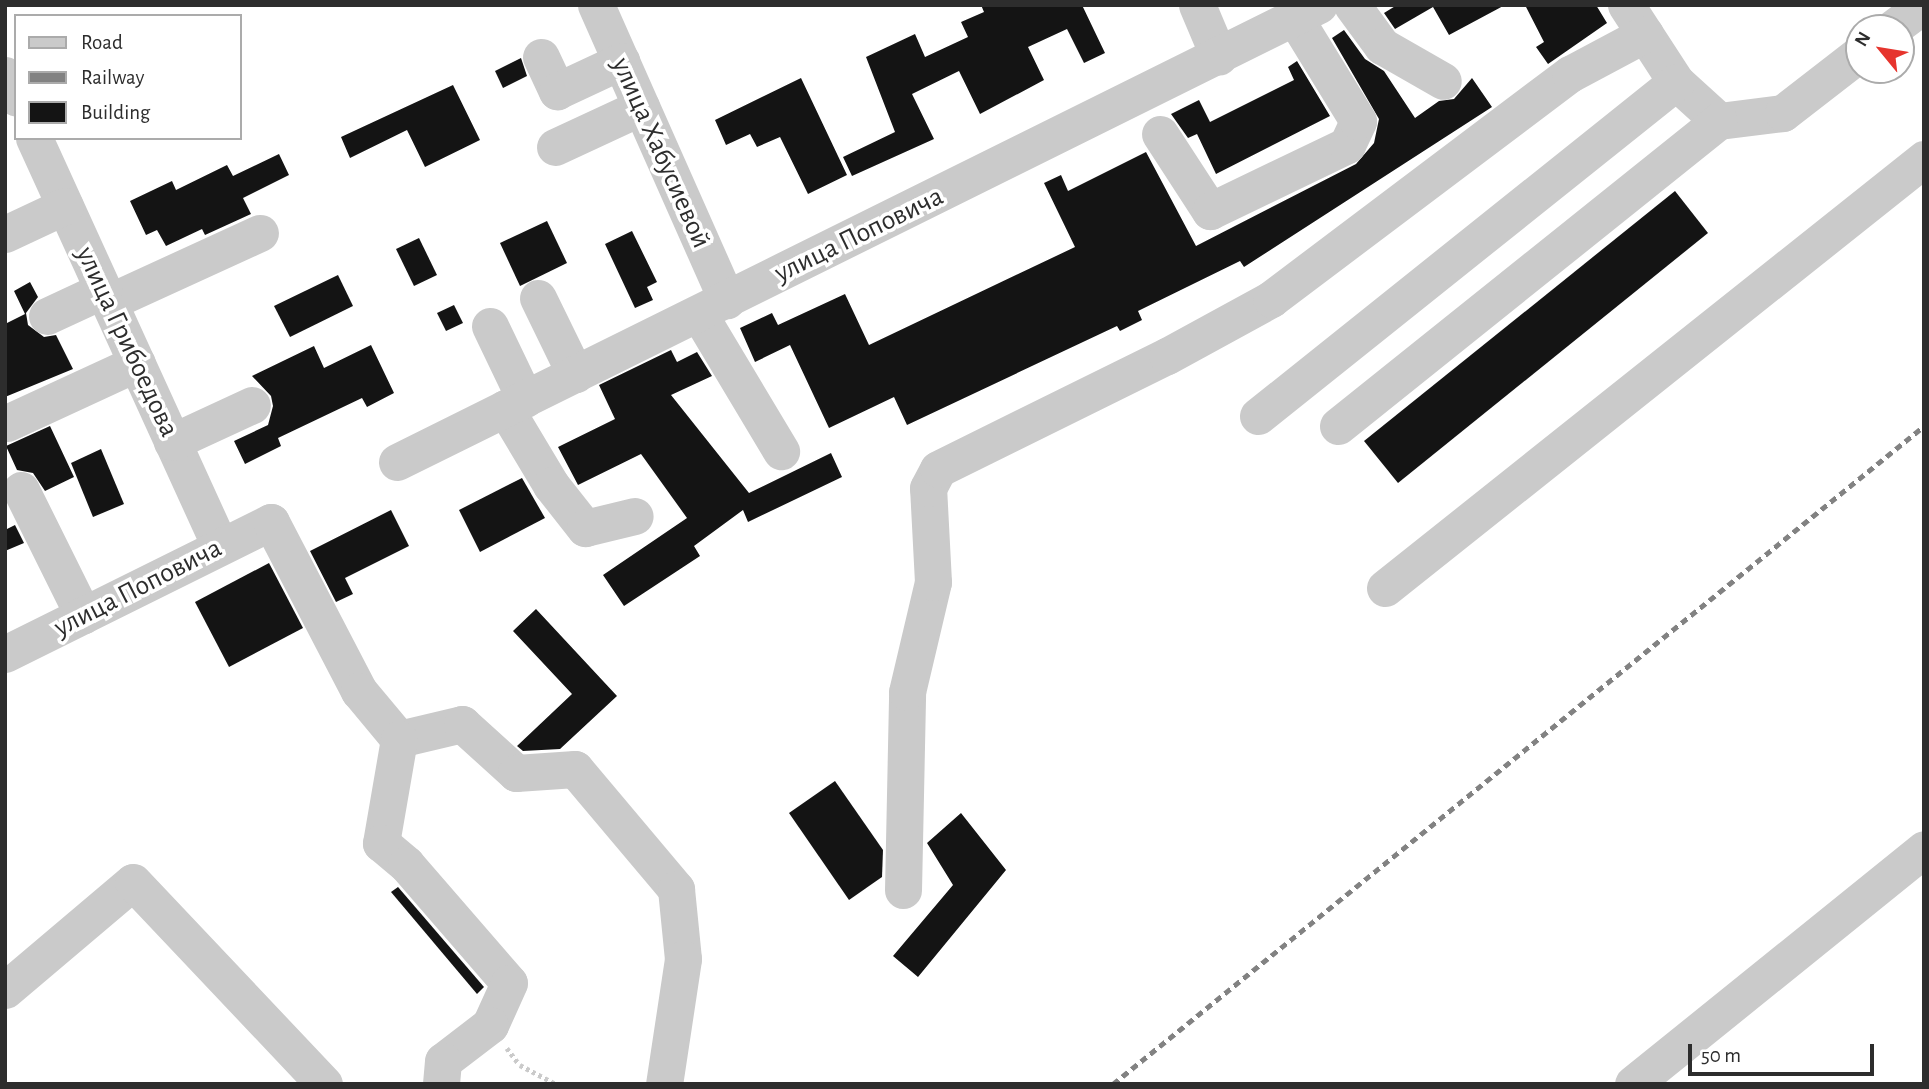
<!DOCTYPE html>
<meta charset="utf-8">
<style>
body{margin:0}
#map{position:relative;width:1929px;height:1089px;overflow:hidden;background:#fff;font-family:"Alegreya Sans",sans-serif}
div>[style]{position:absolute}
.building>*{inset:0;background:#141414}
.path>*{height:4.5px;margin-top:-2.25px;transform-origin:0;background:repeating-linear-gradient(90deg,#cacaca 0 3.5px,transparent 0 7px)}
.minor>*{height:37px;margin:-18.5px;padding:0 18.5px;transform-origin:18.5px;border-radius:18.5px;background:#cacaca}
.rail>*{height:5px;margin-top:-2.5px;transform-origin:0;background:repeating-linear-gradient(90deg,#828282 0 7px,transparent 0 12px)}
span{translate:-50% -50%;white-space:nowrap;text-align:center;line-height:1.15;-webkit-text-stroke:7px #fff;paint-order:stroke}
.street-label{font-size:28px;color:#2d2d2d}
.frame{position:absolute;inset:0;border:7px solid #2d2d2d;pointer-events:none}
.legend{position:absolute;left:14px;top:14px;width:228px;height:126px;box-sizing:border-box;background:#fff;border:2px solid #ababab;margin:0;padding:9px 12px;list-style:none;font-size:21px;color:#2d2d2d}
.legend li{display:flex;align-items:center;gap:14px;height:35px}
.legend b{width:35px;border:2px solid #ababab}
.north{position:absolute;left:1845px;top:14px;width:70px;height:70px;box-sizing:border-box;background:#fff;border:2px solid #ababab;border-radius:50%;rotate:300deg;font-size:19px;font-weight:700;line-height:28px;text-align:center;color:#2d2d2d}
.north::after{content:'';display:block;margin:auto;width:24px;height:32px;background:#e6342d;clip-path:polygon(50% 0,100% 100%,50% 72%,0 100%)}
.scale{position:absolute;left:1688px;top:1044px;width:186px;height:32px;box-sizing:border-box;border:4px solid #2d2d2d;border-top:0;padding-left:9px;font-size:21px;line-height:24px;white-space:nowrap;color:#2d2d2d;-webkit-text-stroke:5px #fff;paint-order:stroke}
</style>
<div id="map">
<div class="building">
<i style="clip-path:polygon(981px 5px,1082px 5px,1105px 53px,1084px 63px,1067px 29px,1028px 47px,1044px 80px,980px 114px,959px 71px,912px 94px,934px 139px,852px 176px,843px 157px,895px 132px,866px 57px,915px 34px,925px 57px,968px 37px,961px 22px,984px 12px)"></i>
<i style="clip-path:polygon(1397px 5px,1505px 5px,1449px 35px,1433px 7px,1395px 29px,1384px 13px)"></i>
<i style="clip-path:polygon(1525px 5px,1596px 5px,1607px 23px,1548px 64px,1536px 47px,1544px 42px)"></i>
<i style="clip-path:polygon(1344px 30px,1365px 59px,1384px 71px,1415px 118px,1439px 101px,1454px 99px,1472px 78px,1492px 107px,1244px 267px,1240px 261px,1138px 311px,1142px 320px,1120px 331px,1117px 326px,907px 425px,894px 397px,829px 428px,790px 345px,755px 362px,740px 328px,772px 313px,778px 325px,845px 294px,869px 345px,1075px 247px,1044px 183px,1061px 175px,1068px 191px,1146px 152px,1196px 246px,1356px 164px,1374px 143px,1379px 119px,1332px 38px)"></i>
<i style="clip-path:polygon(521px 58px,527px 76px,503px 88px,495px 71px)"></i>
<i style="clip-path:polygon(1297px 61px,1330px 116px,1216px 174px,1197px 134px,1188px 138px,1171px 114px,1199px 100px,1210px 122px,1294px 80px,1288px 67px)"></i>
<i style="clip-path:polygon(801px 78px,847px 175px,808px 194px,780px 137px,757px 147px,750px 134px,726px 145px,715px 120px)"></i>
<i style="clip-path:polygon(453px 85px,480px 140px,425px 167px,407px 130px,350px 158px,341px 137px)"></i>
<i style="clip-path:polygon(279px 154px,289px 175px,243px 198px,251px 214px,205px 235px,202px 229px,166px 246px,157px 230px,146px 235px,130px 201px,172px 181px,176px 190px,227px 165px,233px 176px)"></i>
<i style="clip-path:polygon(1675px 191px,1708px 233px,1398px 483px,1364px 441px)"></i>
<i style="clip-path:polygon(547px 221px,567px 263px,520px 286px,500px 243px)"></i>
<i style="clip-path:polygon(632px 231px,657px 282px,647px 287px,653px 300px,635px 308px,605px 244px)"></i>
<i style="clip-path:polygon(419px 238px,437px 275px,414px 286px,396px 249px)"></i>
<i style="clip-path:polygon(338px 275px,353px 306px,290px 337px,274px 306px)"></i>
<i style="clip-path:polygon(30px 282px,38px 297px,26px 313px,28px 325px,44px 337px,56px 335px,73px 369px,5px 397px,5px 324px,25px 314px,14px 291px)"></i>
<i style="clip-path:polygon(454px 305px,463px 323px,446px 331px,437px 313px)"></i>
<i style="clip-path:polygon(371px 345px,394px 393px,367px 407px,362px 398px,278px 438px,281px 446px,245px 464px,234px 441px,268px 425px,273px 406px,271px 396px,252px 376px,314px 346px,324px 368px)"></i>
<i style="clip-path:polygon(671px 350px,677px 362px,697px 352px,712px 376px,671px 395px,749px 493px,831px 453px,842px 477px,748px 522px,743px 510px,694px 546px,700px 556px,624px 606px,603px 575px,687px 518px,641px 454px,578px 485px,558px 447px,615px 419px,599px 385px)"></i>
<i style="clip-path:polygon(50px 426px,74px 477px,45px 491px,33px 473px,17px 470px,6px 446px)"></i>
<i style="clip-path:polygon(101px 449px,124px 504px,93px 517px,71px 463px)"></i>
<i style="clip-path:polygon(522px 478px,545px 518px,480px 552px,459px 510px)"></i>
<i style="clip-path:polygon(391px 510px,409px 546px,345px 578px,353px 594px,336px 602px,310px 551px)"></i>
<i style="clip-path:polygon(15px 525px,24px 543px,5px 551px,5px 530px)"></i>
<i style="clip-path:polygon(269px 563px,303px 628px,229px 667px,195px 602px)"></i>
<i style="clip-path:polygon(536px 609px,617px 696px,560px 749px,523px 751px,517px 746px,572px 694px,513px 631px)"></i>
<i style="clip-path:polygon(835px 781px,883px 850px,882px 877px,849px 900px,789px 813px)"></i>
<i style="clip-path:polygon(961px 813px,1006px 870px,918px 977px,893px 956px,953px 885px,927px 843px)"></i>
<i style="clip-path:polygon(398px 887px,484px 987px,477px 994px,391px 892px)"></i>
</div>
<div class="path">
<i style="left:507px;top:1048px;width:21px;rotate:53deg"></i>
<i style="left:520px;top:1065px;width:41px;rotate:27.8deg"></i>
</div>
<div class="minor">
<i style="left:596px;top:5px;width:323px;rotate:66.1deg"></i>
<i style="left:1197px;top:5px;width:56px;rotate:67.1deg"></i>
<i style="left:1352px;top:5px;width:51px;rotate:53.8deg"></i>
<i style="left:1382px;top:46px;width:70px;rotate:29.8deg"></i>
<i style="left:1626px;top:5px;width:92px;rotate:57deg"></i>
<i style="left:1676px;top:82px;width:58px;rotate:42.2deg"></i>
<i style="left:1719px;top:121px;width:64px;rotate:-7.1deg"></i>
<i style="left:1783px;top:113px;width:96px;rotate:-37.8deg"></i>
<i style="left:1893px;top:28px;width:38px;rotate:-37deg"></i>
<i style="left:541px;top:57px;width:38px;rotate:65deg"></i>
<i style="left:557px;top:91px;width:71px;rotate:-25.1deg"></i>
<i style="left:5px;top:75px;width:25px;rotate:64deg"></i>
<i style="left:1160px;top:134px;width:92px;rotate:57deg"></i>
<i style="left:1210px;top:211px;width:152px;rotate:-25.7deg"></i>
<i style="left:1347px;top:145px;width:26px;rotate:-65deg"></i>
<i style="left:1358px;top:121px;width:121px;rotate:-121.5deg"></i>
<i style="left:34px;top:138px;width:448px;rotate:65.5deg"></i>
<i style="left:555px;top:147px;width:95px;rotate:-24.9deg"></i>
<i style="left:5px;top:234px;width:66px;rotate:-25deg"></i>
<i style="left:538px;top:298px;width:85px;rotate:64deg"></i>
<i style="left:109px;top:302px;width:166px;rotate:-24.6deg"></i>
<i style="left:699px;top:314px;width:160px;rotate:59.1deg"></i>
<i style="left:47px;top:316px;width:62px;rotate:-24.9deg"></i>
<i style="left:490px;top:326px;width:81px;rotate:64.4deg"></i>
<i style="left:505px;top:408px;width:90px;rotate:59.1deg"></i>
<i style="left:551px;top:485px;width:55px;rotate:51.7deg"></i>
<i style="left:585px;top:528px;width:51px;rotate:-13.5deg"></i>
<i style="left:1258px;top:416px;width:535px;rotate:-38.63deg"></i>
<i style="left:7px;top:423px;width:143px;rotate:-24.8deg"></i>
<i style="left:1338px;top:426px;width:488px;rotate:-38.7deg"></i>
<i style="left:172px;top:442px;width:88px;rotate:-24.8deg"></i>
<i style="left:397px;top:462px;width:1029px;rotate:-26.37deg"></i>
<i style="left:21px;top:490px;width:140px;rotate:63.6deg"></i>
<i style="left:1385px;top:588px;width:689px;rotate:-38.52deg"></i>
<i style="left:5px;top:654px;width:297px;rotate:-26.4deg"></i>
<i style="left:271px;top:522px;width:191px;rotate:62.5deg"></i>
<i style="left:359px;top:691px;width:62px;rotate:50.2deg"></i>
<i style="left:399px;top:739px;width:65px;rotate:-13.4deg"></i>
<i style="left:462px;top:724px;width:73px;rotate:42.2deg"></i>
<i style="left:516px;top:773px;width:59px;rotate:-3.9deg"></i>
<i style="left:575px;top:769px;width:157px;rotate:49.9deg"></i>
<i style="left:676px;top:889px;width:70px;rotate:84.3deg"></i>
<i style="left:683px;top:959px;width:126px;rotate:98.6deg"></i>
<i style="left:399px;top:739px;width:106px;rotate:99.8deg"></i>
<i style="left:381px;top:843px;width:33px;rotate:40deg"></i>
<i style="left:406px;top:864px;width:157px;rotate:49.1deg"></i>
<i style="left:509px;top:983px;width:46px;rotate:114.3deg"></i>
<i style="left:490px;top:1025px;width:59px;rotate:142.5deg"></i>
<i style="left:443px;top:1061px;width:23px;rotate:95deg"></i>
<i style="left:903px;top:890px;width:198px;rotate:-88.8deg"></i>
<i style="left:907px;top:692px;width:113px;rotate:-76.7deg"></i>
<i style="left:933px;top:582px;width:94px;rotate:-93deg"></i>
<i style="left:928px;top:488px;width:21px;rotate:-62deg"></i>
<i style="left:938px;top:469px;width:255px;rotate:-26.3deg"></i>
<i style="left:1167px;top:356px;width:119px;rotate:-28.7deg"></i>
<i style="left:1271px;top:299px;width:374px;rotate:-37deg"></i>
<i style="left:1570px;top:74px;width:85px;rotate:-28.1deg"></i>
<i style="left:5px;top:990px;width:167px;rotate:-40.2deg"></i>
<i style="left:133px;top:882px;width:278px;rotate:46.6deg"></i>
<i style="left:1633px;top:1084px;width:374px;rotate:-38.9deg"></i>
</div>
<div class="rail">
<i style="left:1113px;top:1084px;width:1044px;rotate:-39.05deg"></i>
</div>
<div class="street-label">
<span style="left:661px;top:153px;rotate:66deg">улица Хабусиевой</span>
<span style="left:859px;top:235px;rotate:-26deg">улица Поповича</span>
<span style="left:127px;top:342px;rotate:65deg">улица Грибоедова</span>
<span style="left:138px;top:588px;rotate:-27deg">улица Поповича</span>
</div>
<div class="frame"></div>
<ul class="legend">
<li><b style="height:9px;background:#cacaca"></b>Road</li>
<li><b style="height:9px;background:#828282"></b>Railway</li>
<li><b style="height:19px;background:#141414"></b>Building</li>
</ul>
<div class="north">N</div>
<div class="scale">50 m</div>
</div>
